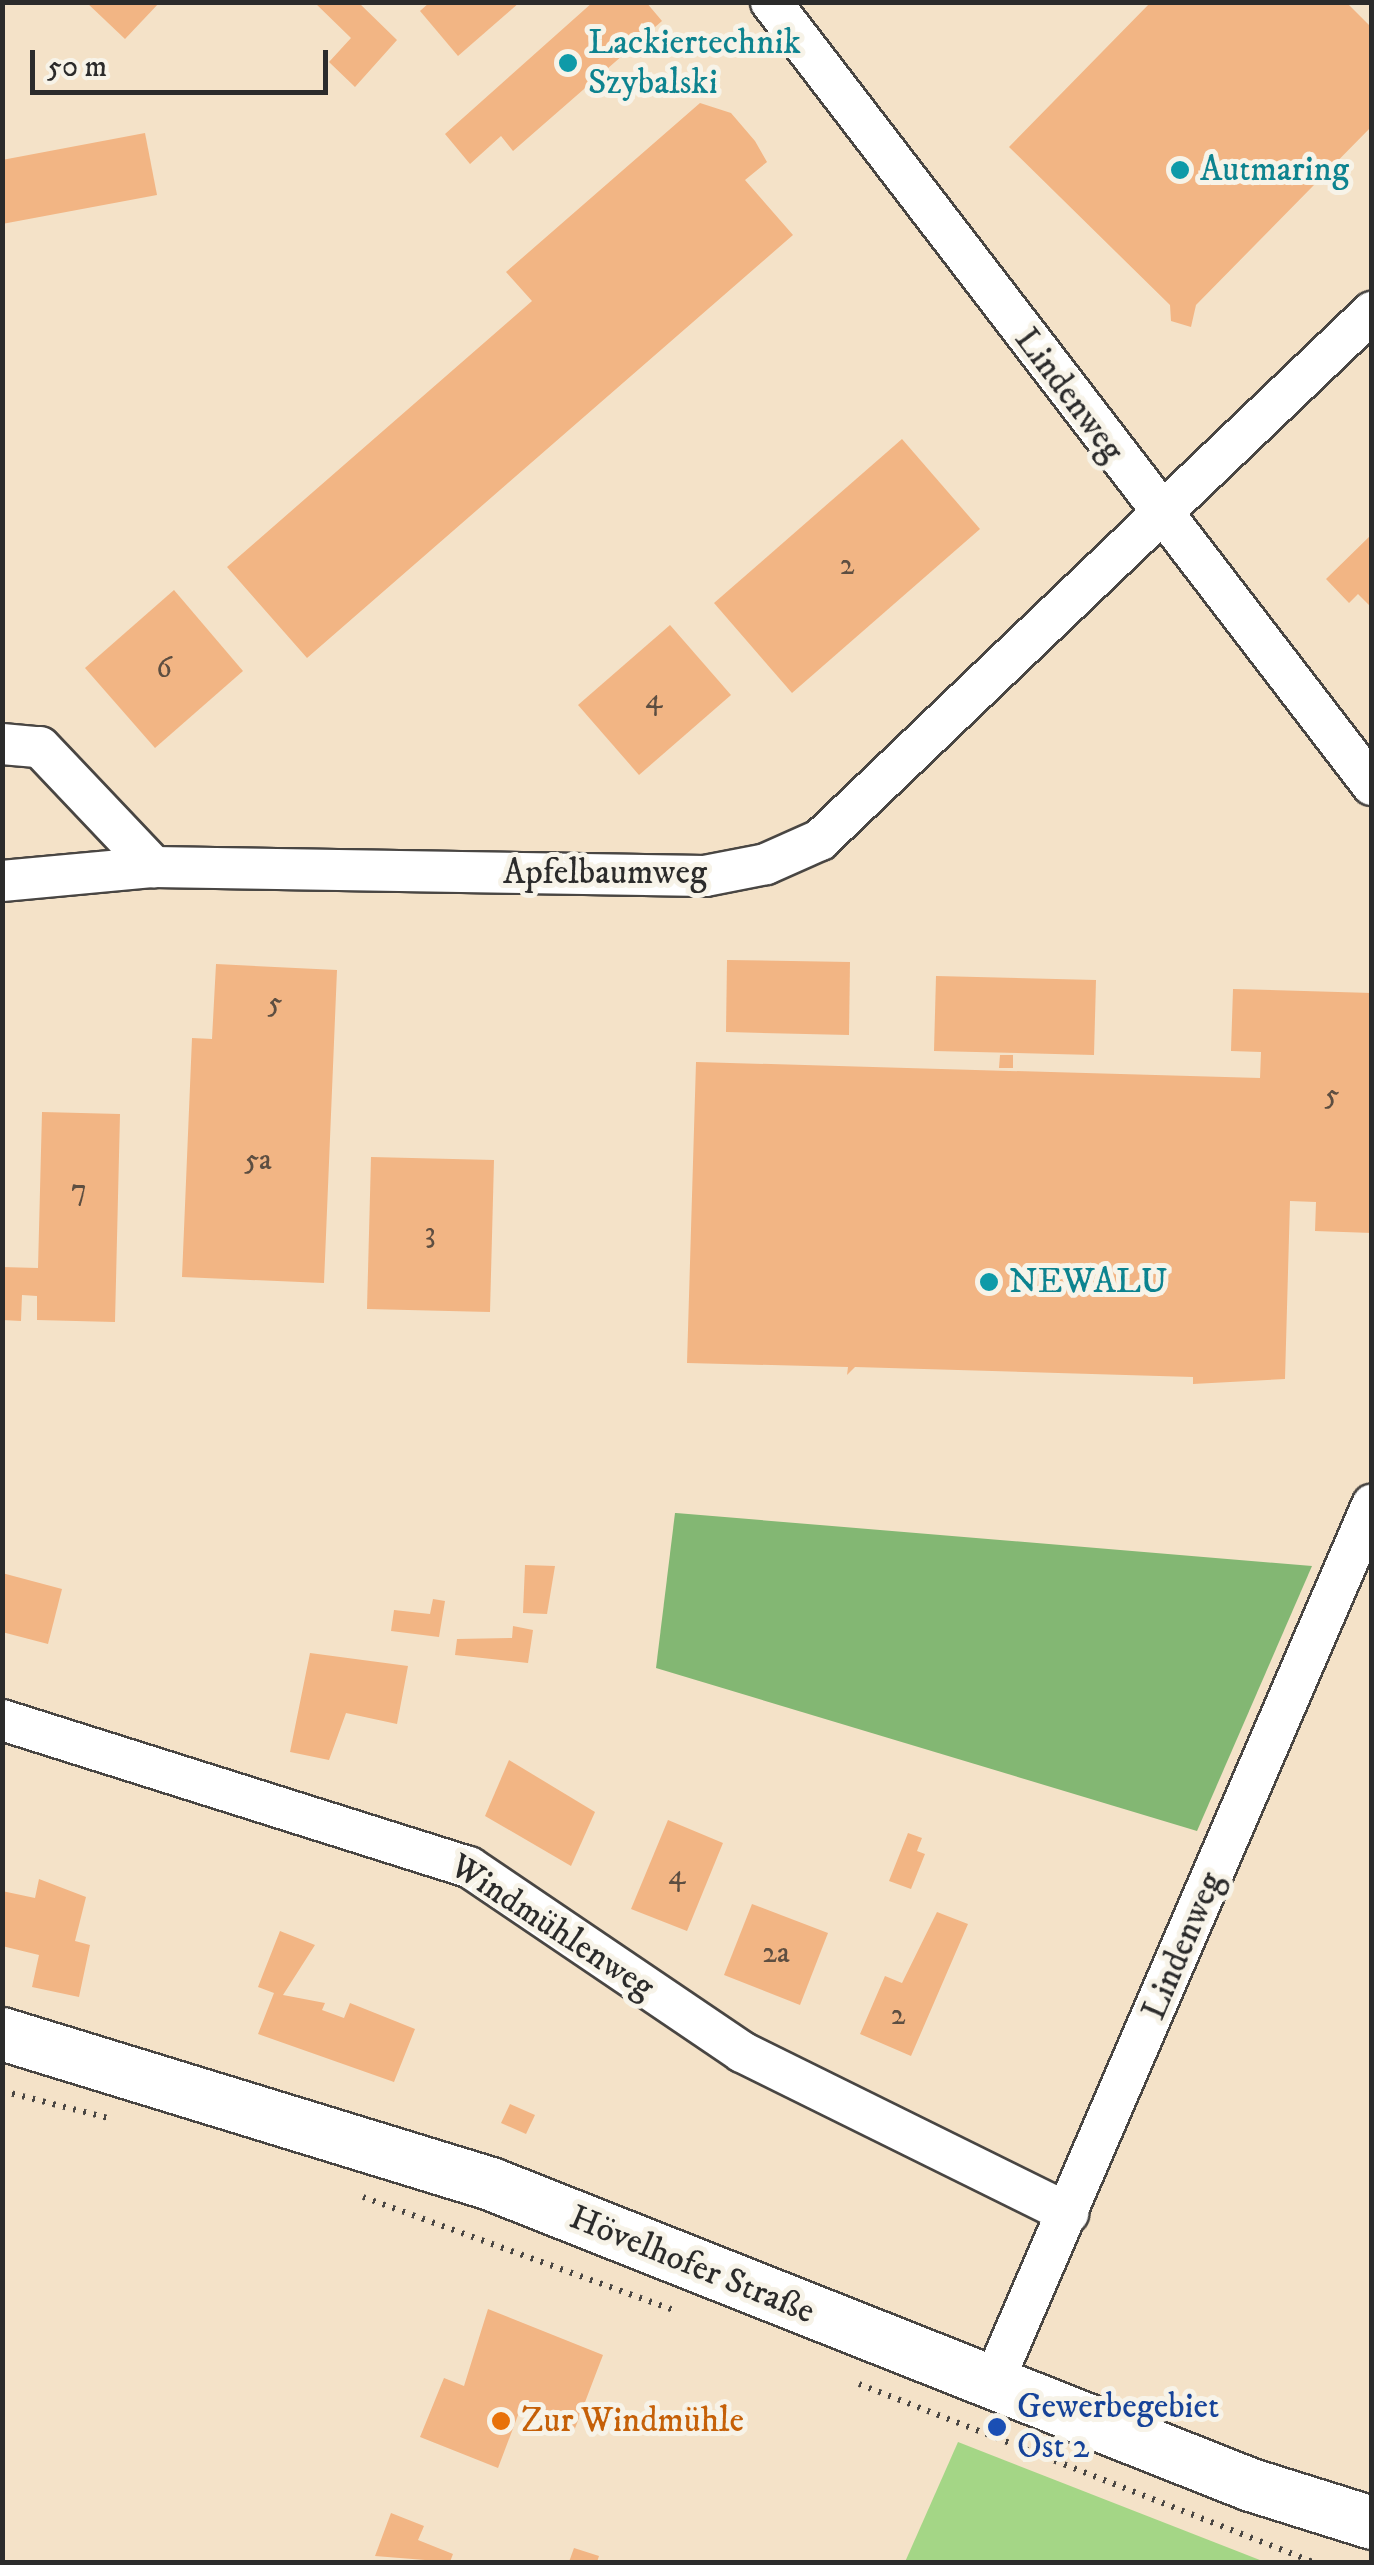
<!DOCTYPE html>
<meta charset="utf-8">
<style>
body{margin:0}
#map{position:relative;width:1374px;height:2565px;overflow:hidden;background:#f4e2c8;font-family:"IM FELL DW Pica",serif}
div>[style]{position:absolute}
.green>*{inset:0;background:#a4d686}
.forest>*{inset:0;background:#83b773}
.building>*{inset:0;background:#f2b584}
.path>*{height:6px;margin-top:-3px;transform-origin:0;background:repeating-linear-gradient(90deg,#494643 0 2.5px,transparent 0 10.5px)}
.roads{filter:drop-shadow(2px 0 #494643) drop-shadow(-2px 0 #494643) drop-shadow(0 2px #494643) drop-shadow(0 -2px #494643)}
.minor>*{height:40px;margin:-20px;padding:0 20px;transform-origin:20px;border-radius:20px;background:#fff}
.major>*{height:52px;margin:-26px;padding:0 26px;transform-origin:26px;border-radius:26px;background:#fff}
.dots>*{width:28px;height:28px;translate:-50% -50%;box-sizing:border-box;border:5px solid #f7f3e8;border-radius:50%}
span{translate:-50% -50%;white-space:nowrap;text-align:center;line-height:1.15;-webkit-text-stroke:10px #f7f3e8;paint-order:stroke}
.number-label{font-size:30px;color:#5d4e41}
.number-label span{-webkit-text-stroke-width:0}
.culture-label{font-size:35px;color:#0d838f}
.left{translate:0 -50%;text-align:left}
.street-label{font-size:35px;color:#2b2b2b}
.transit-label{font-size:35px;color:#164399}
.food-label{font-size:35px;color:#c56008}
.frame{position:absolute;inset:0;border:5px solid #2b2b2b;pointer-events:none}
.scale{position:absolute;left:30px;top:50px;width:298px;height:45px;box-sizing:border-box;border:5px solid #2b2b2b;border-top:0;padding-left:12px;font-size:30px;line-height:35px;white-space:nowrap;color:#2b2b2b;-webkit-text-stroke:8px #f7f3e8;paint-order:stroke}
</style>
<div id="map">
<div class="green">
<i style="clip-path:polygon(958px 2442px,1265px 2562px,905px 2562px)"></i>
</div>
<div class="forest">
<i style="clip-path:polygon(675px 1513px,676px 1513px,1312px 1566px,1197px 1831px,656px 1668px)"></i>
</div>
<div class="building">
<i style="clip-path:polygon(86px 2px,160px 2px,125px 39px)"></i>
<i style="clip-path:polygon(314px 2px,358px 2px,397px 40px,355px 87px,329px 62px,351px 38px)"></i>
<i style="clip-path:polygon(430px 2px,520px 2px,458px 56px,420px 11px)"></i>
<i style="clip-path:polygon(593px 2px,646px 2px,662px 21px,513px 151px,501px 136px,470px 164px,445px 134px)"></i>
<i style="clip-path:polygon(1151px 2px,1346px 2px,1372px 28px,1372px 126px,1196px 305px,1191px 327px,1171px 321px,1170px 305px,1009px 147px)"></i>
<i style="clip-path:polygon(700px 103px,731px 113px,755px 141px,767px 162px,745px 180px,793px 235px,307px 658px,227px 567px,532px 301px,506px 272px)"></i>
<i style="clip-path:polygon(145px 133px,157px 195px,2px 224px,2px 160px)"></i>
<i style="clip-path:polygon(902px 439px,980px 529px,792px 693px,714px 603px)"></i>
<i style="clip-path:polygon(1372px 534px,1372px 608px,1358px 594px,1349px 603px,1326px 579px)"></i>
<i style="clip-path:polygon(174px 590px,243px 671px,155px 748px,85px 668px)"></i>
<i style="clip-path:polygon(670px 625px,731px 695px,639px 775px,578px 705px)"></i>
<i style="clip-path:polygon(727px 960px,850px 962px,849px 1035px,726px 1032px)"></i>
<i style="clip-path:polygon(216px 964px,337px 970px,324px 1283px,182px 1277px,192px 1038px,212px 1039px)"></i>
<i style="clip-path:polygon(936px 976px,1096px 980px,1094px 1055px,934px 1051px)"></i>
<i style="clip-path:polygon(1233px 989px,1372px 993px,1372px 1233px,1315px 1231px,1316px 1202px,1290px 1201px,1285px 1379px,1193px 1384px,1193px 1377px,855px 1367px,847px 1375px,848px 1367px,687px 1363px,696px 1062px,1260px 1078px,1261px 1052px,1231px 1051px)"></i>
<i style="clip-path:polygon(1000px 1055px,1013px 1055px,1013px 1068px,999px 1068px)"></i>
<i style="clip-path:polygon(42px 1112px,120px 1114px,115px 1322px,37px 1320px,37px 1296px,22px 1295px,21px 1321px,2px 1320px,2px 1267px,38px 1268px)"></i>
<i style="clip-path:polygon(371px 1157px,494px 1160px,490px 1312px,367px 1309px)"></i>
<i style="clip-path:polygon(525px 1565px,555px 1566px,547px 1614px,523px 1613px)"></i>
<i style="clip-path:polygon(2px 1573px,62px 1589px,48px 1644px,2px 1632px)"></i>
<i style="clip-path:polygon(433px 1599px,445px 1601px,439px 1637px,391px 1631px,394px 1610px,430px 1614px)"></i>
<i style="clip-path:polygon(513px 1626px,533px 1630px,528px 1663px,455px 1655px,457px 1639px,512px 1638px)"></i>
<i style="clip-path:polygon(310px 1653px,408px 1666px,397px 1724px,346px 1713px,329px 1760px,290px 1752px)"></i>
<i style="clip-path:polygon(509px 1760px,595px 1812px,571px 1866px,485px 1816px)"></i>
<i style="clip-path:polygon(668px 1820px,723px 1843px,687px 1931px,631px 1909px)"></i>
<i style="clip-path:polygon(908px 1833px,922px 1838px,917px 1851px,925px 1854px,911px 1889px,889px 1881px)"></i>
<i style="clip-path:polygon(39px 1879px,86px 1897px,75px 1941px,90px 1945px,79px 1997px,32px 1987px,39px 1955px,2px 1946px,2px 1891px,35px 1898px)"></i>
<i style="clip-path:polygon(752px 1904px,828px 1933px,800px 2005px,724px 1975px)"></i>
<i style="clip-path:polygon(937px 1912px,968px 1924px,911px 2056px,860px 2034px,885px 1976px,902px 1983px)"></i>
<i style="clip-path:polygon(280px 1931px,315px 1945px,283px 1995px,325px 2003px,322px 2010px,344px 2018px,350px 2003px,415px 2029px,394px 2082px,258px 2034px,274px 1993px,258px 1987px)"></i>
<i style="clip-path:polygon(510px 2104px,535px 2115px,526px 2134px,501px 2123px)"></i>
<i style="clip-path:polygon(488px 2309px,603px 2355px,574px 2431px,520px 2410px,498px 2468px,420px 2437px,444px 2378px,464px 2386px)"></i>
<i style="clip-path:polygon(391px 2513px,424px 2526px,418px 2540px,453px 2554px,450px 2562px,375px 2556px)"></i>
<i style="clip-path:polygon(574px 2548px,599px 2556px,597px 2562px,569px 2562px)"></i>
</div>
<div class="path">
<i style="left:2px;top:2091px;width:109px;rotate:14.3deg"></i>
<i style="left:363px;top:2197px;width:333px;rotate:20deg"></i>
<i style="left:859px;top:2384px;width:489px;rotate:21.4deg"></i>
</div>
<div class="roads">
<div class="minor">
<i style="left:771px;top:2px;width:987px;rotate:52.49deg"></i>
<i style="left:2px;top:744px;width:38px;rotate:5deg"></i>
<i style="left:40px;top:747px;width:166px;rotate:46.5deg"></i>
<i style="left:2px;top:881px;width:153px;rotate:-5.3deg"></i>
<i style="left:154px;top:867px;width:551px;rotate:0.94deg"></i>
<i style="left:705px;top:876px;width:62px;rotate:-11.1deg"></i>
<i style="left:766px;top:864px;width:59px;rotate:-24deg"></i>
<i style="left:820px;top:840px;width:764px;rotate:-43.73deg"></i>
<i style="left:2px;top:1720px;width:490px;rotate:17.5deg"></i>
<i style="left:469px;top:1867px;width:330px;rotate:34.1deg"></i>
<i style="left:742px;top:2052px;width:364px;rotate:26.3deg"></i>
<i style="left:992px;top:2385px;width:959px;rotate:-66.64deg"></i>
</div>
<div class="major">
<i style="left:2px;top:2034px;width:511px;rotate:17.05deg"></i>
<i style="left:491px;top:2184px;width:817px;rotate:21.61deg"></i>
<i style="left:1251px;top:2485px;width:127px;rotate:17.4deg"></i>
</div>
</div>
<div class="dots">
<i style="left:568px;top:63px;background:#0f9aa8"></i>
<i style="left:1180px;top:170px;background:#0f9aa8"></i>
<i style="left:989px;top:1282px;background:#0f9aa8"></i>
<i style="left:501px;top:2421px;background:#e8710a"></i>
<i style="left:997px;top:2427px;background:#1a4fb4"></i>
</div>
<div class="number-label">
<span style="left:847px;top:566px">2</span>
<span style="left:164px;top:669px">6</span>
<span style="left:654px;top:700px">4</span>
<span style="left:275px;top:1004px">5</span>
<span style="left:1332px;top:1096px">5</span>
<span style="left:258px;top:1161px">5a</span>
<span style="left:79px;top:1191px">7</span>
<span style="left:430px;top:1234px">3</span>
<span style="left:677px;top:1876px">4</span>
<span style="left:776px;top:1954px">2a</span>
<span style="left:898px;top:2016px">2</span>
</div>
<div class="culture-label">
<span class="left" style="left:588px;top:63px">Lackiertechnik<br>Szybalski</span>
<span class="left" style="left:1200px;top:170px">Autmaring</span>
<span class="left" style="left:1009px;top:1282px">NEWALU</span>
</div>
<div class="street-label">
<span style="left:1069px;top:395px;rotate:53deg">Lindenweg</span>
<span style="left:605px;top:873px">Apfelbaumweg</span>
<span style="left:552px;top:1927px;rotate:33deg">Windmühlenweg</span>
<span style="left:1183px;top:1946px;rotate:-67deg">Lindenweg</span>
<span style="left:692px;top:2265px;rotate:22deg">Hövelhofer Straße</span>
</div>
<div class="transit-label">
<span class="left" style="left:1017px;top:2427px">Gewerbegebiet<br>Ost 2</span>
</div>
<div class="food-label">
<span class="left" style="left:521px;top:2421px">Zur Windmühle</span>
</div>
<div class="frame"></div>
<div class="scale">50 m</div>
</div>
